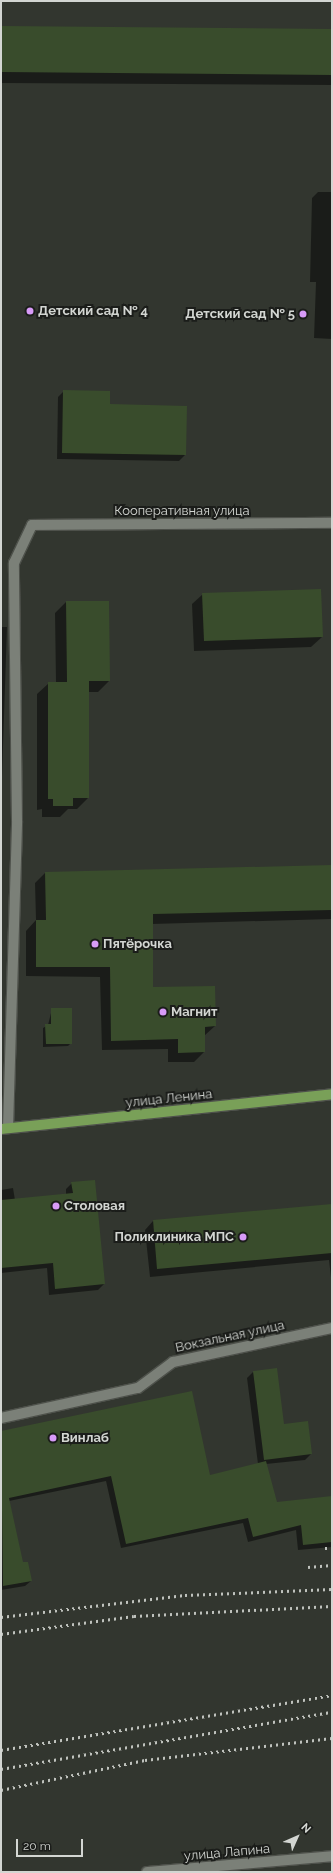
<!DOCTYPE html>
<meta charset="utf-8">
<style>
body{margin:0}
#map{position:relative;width:333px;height:1873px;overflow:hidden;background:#32362f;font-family:Raleway,sans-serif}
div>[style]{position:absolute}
.shadow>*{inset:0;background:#0007}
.building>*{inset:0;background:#394c2c}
.roads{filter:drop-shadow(1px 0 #4e514b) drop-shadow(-1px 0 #4e514b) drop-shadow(0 1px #4e514b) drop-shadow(0 -1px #4e514b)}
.minor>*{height:10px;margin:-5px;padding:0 5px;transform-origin:5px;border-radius:5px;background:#7b8078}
.major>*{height:10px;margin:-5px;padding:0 5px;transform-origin:5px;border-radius:5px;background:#79a058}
.rail>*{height:3px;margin-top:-1.5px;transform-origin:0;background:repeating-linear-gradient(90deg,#bfc2bd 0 2px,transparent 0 6px)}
.dots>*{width:11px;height:11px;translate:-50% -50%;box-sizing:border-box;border:2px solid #1b1d1a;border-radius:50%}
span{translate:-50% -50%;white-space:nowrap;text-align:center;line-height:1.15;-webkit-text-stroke:4px #1b1d1a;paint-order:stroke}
.poi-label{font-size:13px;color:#d3d6d2;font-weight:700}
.left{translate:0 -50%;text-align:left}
.right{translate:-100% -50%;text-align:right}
.street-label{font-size:13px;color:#d3d6d2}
.frame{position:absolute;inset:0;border:2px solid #d3d6d2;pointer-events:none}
.north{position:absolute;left:277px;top:1817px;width:40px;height:40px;-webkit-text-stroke:3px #1b1d1a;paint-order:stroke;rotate:45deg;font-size:11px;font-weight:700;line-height:16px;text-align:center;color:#d3d6d2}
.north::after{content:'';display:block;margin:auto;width:14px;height:18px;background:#d3d6d2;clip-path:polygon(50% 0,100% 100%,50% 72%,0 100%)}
.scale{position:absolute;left:16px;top:1839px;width:67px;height:18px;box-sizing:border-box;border:2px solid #d3d6d2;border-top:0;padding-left:5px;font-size:12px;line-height:14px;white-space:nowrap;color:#d3d6d2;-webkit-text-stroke:3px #1b1d1a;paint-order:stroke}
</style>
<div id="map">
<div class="shadow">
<i style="clip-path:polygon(1px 27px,332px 30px,332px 85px,1px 83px)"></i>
<i style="clip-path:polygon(318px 192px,332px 192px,332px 339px,314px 338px,316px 282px,310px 282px,312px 198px)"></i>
<i style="clip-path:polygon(64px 391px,109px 405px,185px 455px,179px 461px,57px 459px,58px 397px)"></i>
<i style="clip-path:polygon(203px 594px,322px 637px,311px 647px,194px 651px,192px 604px)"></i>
<i style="clip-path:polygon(66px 602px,109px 681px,98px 692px,88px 692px,88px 798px,77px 809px,68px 809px,60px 817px,42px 817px,42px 809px,37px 810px,37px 694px,49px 683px,56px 683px,55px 613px)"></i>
<i style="clip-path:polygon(1px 627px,7px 627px,1px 806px)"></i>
<i style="clip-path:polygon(332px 866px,332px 919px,152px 924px,152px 988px,215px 1026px,204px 1036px,204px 1052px,194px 1062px,168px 1062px,168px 1049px,102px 1050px,100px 977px,26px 976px,26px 931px,36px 920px,35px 883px,45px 873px)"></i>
<i style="clip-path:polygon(52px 1009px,71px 1043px,68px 1046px,43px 1047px,43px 1028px,48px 1025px)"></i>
<i style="clip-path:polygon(72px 1183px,104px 1284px,98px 1290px,49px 1295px,47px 1268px,1px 1273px,1px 1190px,13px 1188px,15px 1200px,66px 1195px,66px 1189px)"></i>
<i style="clip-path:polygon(332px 1205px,332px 1286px,329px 1260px,150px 1277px,145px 1230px,153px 1221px)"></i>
<i style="clip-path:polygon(253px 1372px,283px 1425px,311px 1454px,305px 1460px,266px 1464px,276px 1503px,332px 1497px,332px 1547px,298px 1550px,296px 1530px,248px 1542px,243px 1523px,121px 1548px,106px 1481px,9px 1501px,22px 1564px,31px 1581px,25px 1586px,1px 1590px,1px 1432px,191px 1392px,209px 1476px,258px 1464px,247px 1378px)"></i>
</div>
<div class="building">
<i style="clip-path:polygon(1px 26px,332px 29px,332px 75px,1px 72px)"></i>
<i style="clip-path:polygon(63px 390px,110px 391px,110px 404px,187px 406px,186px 455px,62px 453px)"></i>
<i style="clip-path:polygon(321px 589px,323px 637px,204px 641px,202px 593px)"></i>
<i style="clip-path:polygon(66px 601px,109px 601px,110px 681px,89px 681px,89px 798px,73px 798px,73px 806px,53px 806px,53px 799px,48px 799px,48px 682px,67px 682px)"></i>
<i style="clip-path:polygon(332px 865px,332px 910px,153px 914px,153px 987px,215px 986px,216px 1026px,205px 1027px,205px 1052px,178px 1053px,178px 1039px,111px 1041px,110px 967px,36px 967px,36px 920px,46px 920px,45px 872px)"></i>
<i style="clip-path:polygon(51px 1008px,72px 1008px,72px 1044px,46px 1044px,45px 1024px,51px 1024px)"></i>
<i style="clip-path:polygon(95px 1180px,105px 1284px,55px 1289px,53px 1263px,1px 1268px,1px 1200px,73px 1193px,71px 1182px)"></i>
<i style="clip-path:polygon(332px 1204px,332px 1253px,157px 1269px,153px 1220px)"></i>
<i style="clip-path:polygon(277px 1368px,284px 1424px,308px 1421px,312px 1454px,264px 1460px,253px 1371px)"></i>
<i style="clip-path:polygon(192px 1391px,210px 1475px,266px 1461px,277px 1502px,332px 1496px,332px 1542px,303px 1545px,301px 1525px,253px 1537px,248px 1518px,126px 1544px,111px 1476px,9px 1498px,23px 1562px,28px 1562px,32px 1581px,3px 1586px,1px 1431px)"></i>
</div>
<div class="roads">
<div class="minor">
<i style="left:8px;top:1128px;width:307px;rotate:-88.3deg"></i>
<i style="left:17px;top:821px;width:258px;rotate:-90.7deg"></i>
<i style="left:14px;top:563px;width:42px;rotate:-64.7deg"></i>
<i style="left:32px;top:525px;width:300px;rotate:-0.4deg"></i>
<i style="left:1px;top:1418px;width:140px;rotate:-12.4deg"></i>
<i style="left:138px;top:1388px;width:44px;rotate:-36.6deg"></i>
<i style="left:173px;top:1362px;width:163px;rotate:-12.1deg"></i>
<i style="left:147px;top:1872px;width:186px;rotate:-4.9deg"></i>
</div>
<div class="major">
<i style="left:1px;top:1129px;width:333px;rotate:-6deg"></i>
</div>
</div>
<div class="rail">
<i style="left:325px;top:1548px;width:7px"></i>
<i style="left:308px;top:1567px;width:24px;rotate:-5deg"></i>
<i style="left:1px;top:1617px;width:185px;rotate:-6.8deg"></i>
<i style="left:185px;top:1595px;width:147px;rotate:-2.3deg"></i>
<i style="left:1px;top:1634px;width:134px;rotate:-7.7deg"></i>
<i style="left:134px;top:1616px;width:198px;rotate:-2.9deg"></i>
<i style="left:1px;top:1750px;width:336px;rotate:-9.4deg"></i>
<i style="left:1px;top:1769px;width:336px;rotate:-9.8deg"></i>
<i style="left:1px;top:1790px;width:147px;rotate:-11.8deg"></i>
<i style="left:145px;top:1760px;width:188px;rotate:-6.7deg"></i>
</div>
<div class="dots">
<i style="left:30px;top:311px;background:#d89bf8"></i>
<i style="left:303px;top:314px;background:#d89bf8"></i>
<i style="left:95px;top:944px;background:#d89bf8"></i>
<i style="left:163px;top:1012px;background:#d89bf8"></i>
<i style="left:56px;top:1206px;background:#d89bf8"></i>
<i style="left:243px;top:1237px;background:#d89bf8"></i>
<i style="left:53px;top:1438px;background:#d89bf8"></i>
</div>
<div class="poi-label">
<span class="left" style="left:38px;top:311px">Детский сад № 4</span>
<span class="right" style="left:295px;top:314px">Детский сад № 5</span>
<span class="left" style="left:103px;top:944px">Пятёрочка</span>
<span class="left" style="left:171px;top:1012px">Магнит</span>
<span class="left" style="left:64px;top:1206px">Столовая</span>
<span class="right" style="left:234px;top:1237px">Поликлиника МПС</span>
<span class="left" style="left:61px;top:1438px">Винлаб</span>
</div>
<div class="street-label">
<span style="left:182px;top:511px">Кооперативная улица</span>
<span style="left:169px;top:1099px;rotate:-6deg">улица Ленина</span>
<span style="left:230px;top:1337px;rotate:-12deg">Вокзальная улица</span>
<span style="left:227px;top:1853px;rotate:-5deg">улица Лапина</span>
</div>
<div class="frame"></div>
<div class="north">N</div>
<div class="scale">20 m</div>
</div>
